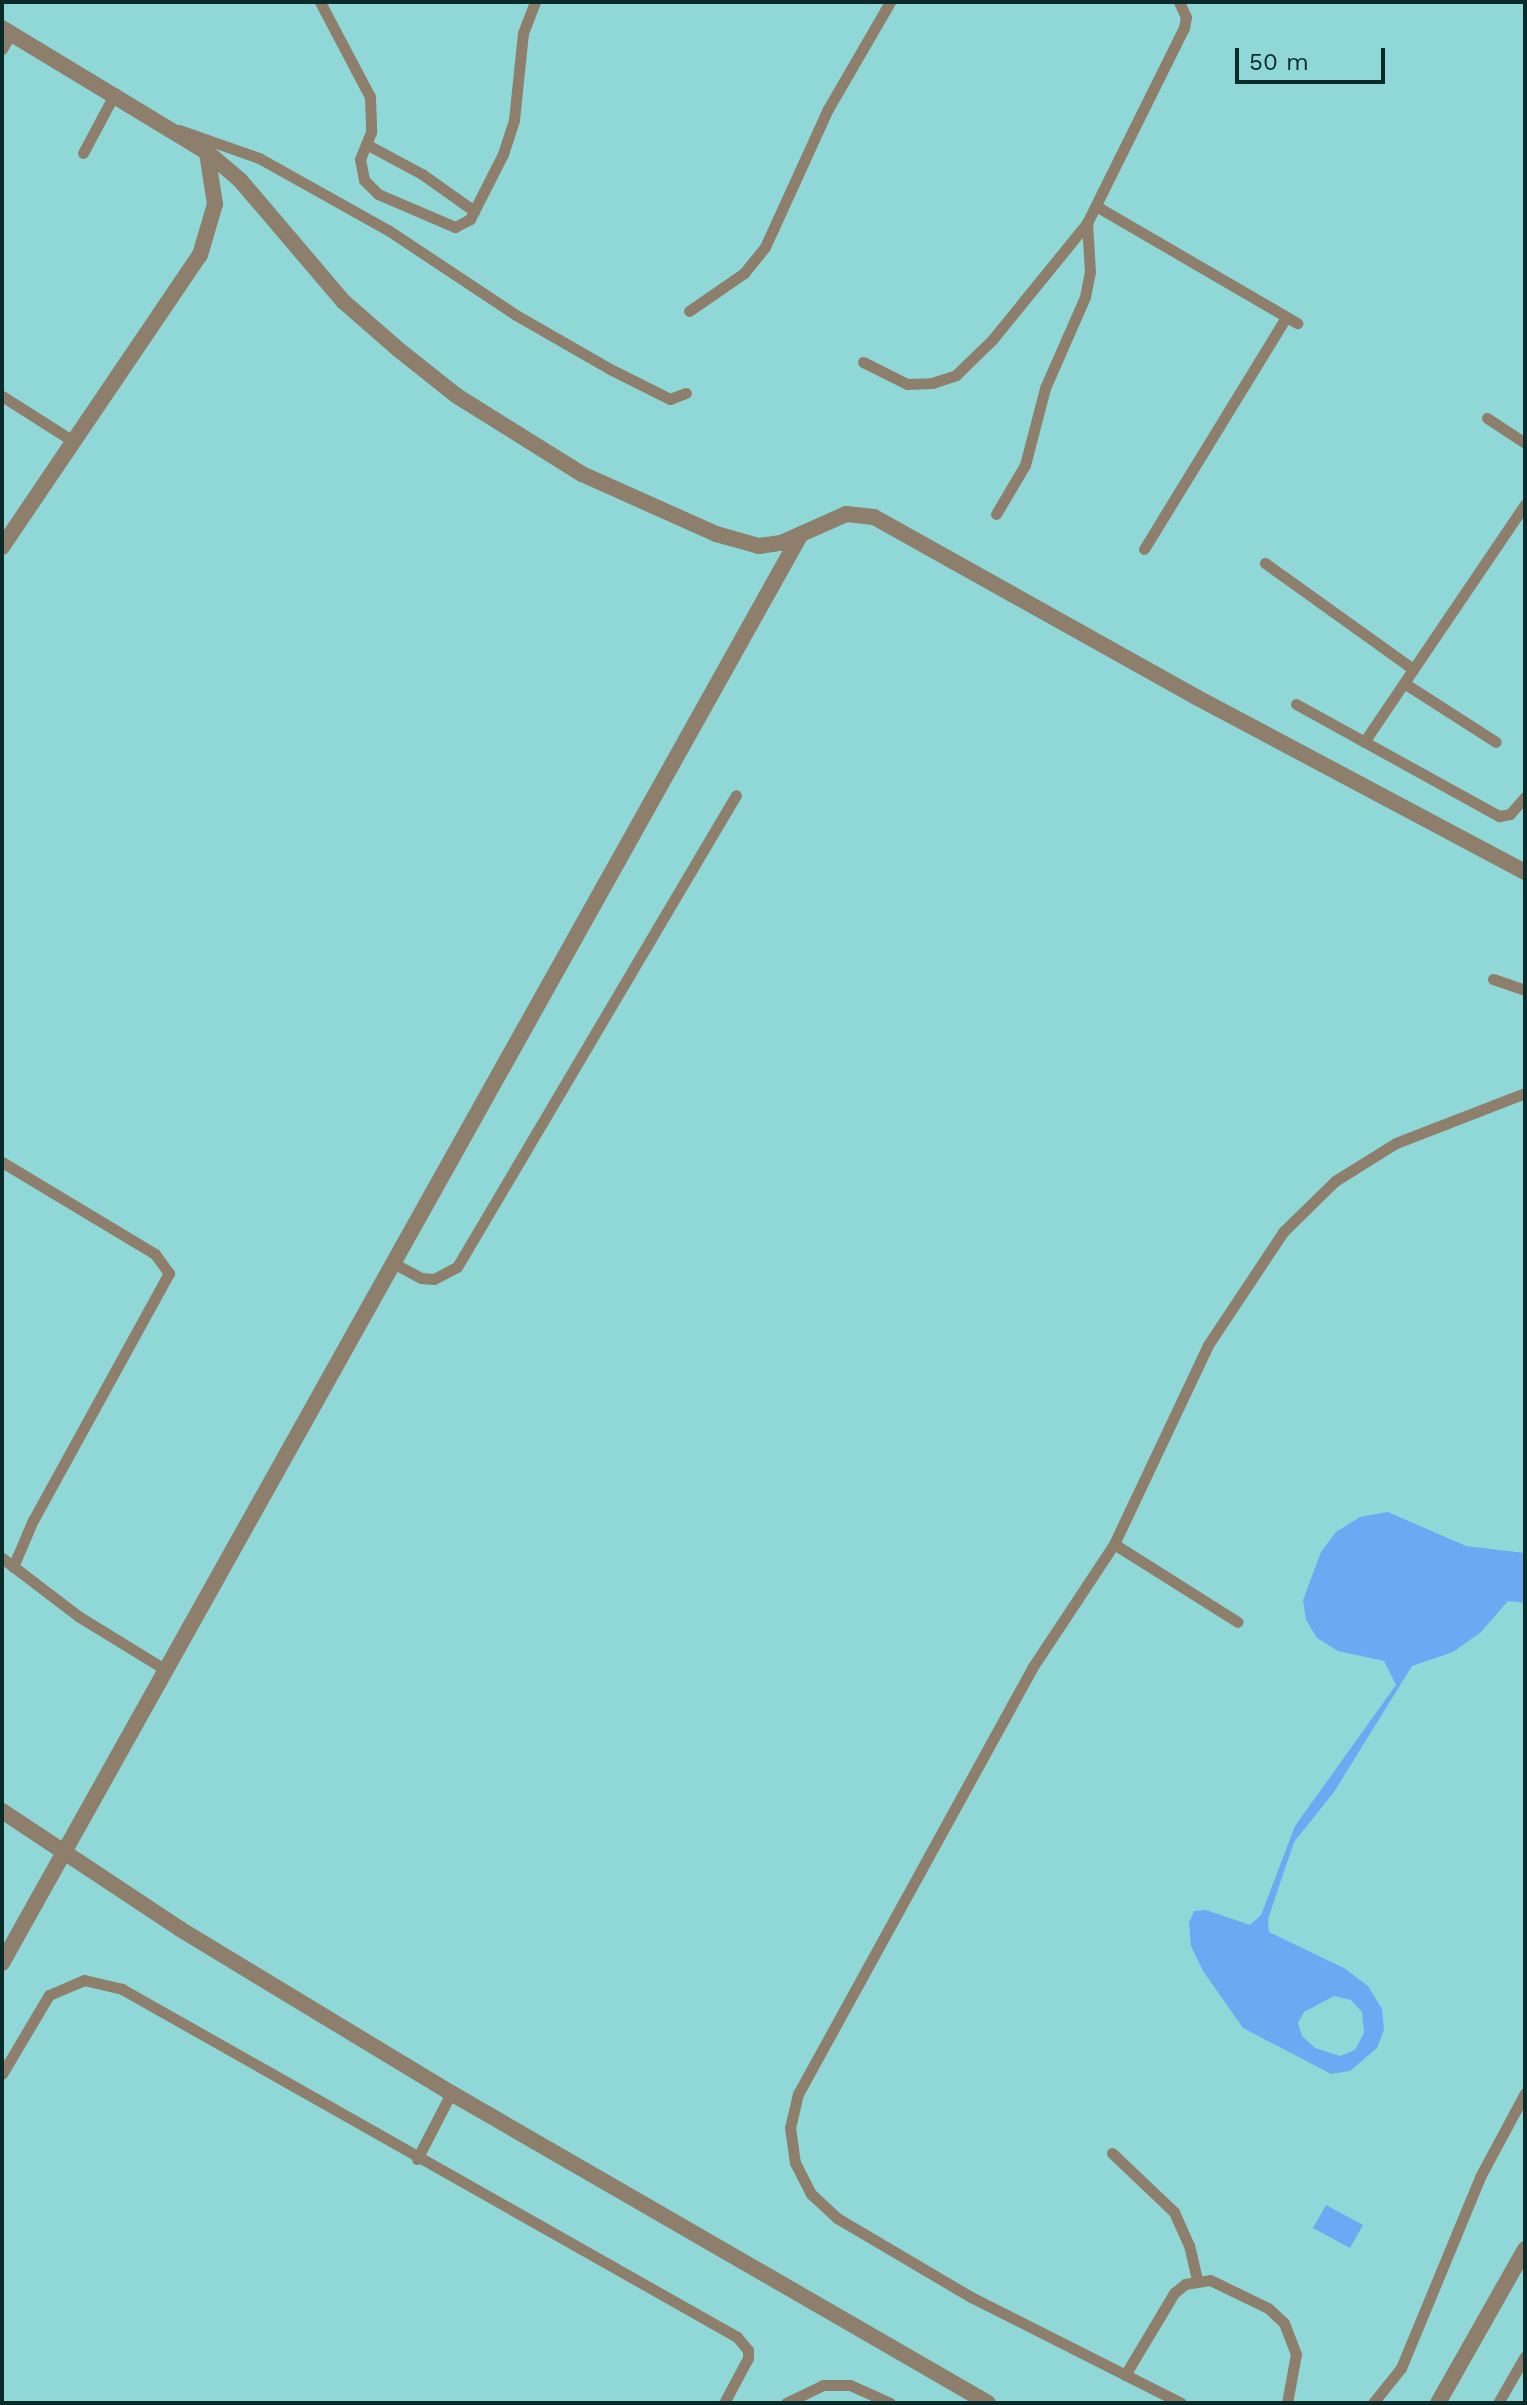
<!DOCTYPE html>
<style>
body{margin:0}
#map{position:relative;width:1527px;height:2405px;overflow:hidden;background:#90d8d7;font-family:"Work Sans",sans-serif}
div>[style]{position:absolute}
.water>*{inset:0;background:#6ca9f3}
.lane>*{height:11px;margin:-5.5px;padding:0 5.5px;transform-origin:5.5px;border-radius:5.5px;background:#8d7f6c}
.street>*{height:16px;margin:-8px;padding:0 8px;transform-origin:8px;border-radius:8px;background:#8d7f6c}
span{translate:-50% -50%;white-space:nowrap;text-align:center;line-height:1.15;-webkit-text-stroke:6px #90d8d7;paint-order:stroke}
.frame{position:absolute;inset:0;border:4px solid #0b2a2a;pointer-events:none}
.scale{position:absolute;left:1235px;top:48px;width:150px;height:36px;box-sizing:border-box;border:4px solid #0b2a2a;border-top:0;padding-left:10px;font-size:24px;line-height:28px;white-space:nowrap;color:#0b2a2a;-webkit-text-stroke:6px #90d8d7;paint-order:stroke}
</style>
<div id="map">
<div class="water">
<i style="clip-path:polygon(evenodd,1388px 1512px,1466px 1546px,1525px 1553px,1525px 1603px,1508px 1601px,1481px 1632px,1453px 1652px,1412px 1666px,1334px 1792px,1294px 1842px,1268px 1919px,1269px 1932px,1344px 1968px,1368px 1986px,1382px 2009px,1384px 2030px,1377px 2048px,1350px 2071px,1331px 2074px,1243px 2028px,1203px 1971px,1191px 1946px,1189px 1923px,1194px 1911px,1206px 1910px,1250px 1925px,1261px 1915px,1295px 1826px,1396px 1685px,1384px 1661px,1338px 1651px,1317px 1638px,1306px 1620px,1303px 1600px,1321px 1552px,1336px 1532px,1360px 1517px,1388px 1512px,1334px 1996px,1351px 2000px,1362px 2012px,1364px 2033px,1355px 2050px,1340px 2056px,1315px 2048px,1302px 2036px,1298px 2023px,1304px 2012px,1334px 1996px)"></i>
<i style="clip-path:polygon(1326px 2205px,1363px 2225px,1350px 2248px,1313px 2228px)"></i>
</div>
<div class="lane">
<i style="left:320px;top:2px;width:107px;rotate:62.2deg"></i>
<i style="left:370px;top:97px;width:35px;rotate:88deg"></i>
<i style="left:371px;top:132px;width:29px;rotate:112deg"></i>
<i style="left:360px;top:159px;width:21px;rotate:79deg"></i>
<i style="left:364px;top:180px;width:20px;rotate:45deg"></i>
<i style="left:378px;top:194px;width:84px;rotate:23.2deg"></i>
<i style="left:455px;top:227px;width:17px;rotate:-28deg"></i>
<i style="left:470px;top:219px;width:73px;rotate:-63.1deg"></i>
<i style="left:503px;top:154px;width:36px;rotate:-72deg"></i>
<i style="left:514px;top:120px;width:87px;rotate:-84.1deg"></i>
<i style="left:523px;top:33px;width:33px;rotate:-69deg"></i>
<i style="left:2px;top:49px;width:18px;rotate:-61deg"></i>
<i style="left:179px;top:130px;width:85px;rotate:19.3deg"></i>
<i style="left:259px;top:158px;width:148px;rotate:29.2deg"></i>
<i style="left:388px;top:230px;width:154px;rotate:33.6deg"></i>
<i style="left:516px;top:315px;width:108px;rotate:29.9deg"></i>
<i style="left:610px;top:369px;width:67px;rotate:26.6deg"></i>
<i style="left:670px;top:399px;width:17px;rotate:-21deg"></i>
<i style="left:366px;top:144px;width:64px;rotate:28.2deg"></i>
<i style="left:422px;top:174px;width:64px;rotate:35.4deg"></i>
<i style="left:83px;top:153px;width:68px;rotate:-61.9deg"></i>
<i style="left:1096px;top:206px;width:233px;rotate:30.2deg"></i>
<i style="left:689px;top:311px;width:67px;rotate:-34.6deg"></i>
<i style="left:744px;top:273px;width:33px;rotate:-51deg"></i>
<i style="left:765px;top:247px;width:152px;rotate:-65.5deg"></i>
<i style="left:828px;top:109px;width:124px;rotate:-59.9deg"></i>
<i style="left:863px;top:362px;width:49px;rotate:26.6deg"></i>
<i style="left:907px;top:384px;width:25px;rotate:-2deg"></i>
<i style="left:932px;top:383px;width:25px;rotate:-18deg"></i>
<i style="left:956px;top:375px;width:50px;rotate:-44.2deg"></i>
<i style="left:992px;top:340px;width:151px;rotate:-50.9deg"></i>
<i style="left:1087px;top:223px;width:218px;rotate:-63.6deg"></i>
<i style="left:1184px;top:28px;width:11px;rotate:-80deg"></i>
<i style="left:1186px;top:17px;width:17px;rotate:-115deg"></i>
<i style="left:2px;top:396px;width:84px;rotate:32.4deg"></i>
<i style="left:1487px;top:418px;width:45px;rotate:33.3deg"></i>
<i style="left:996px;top:514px;width:57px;rotate:-59.4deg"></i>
<i style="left:1025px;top:465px;width:80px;rotate:-75.4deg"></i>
<i style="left:1045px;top:388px;width:99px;rotate:-66.3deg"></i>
<i style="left:1085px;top:297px;width:25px;rotate:-79deg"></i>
<i style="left:1090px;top:272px;width:49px;rotate:-93.5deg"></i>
<i style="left:1144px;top:549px;width:272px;rotate:-58.5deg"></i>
<i style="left:1265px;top:563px;width:182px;rotate:35.6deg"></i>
<i style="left:1404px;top:683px;width:109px;rotate:32.7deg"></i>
<i style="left:1296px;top:704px;width:232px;rotate:28.9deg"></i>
<i style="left:1499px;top:816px;width:11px;rotate:-10deg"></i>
<i style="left:1510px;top:814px;width:23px;rotate:-49deg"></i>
<i style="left:1364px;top:742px;width:287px;rotate:-55.9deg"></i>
<i style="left:1493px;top:979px;width:34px;rotate:19deg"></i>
<i style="left:2px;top:1162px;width:179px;rotate:31deg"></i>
<i style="left:155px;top:1254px;width:24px;rotate:54deg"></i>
<i style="left:169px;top:1273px;width:282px;rotate:118.8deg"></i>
<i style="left:33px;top:1520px;width:51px;rotate:113.1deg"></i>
<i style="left:393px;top:1263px;width:32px;rotate:28deg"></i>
<i style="left:421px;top:1278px;width:13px;rotate:4deg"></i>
<i style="left:434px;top:1279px;width:26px;rotate:-28deg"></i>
<i style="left:457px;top:1267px;width:548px;rotate:-59.41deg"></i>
<i style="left:1114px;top:1544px;width:146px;rotate:32.2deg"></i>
<i style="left:2px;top:1558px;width:96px;rotate:37.3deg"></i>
<i style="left:78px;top:1616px;width:103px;rotate:31.5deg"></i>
<i style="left:2px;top:2074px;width:92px;rotate:-59.3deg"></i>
<i style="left:49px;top:1995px;width:38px;rotate:-23deg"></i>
<i style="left:84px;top:1980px;width:39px;rotate:13deg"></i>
<i style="left:122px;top:1989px;width:707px;rotate:29.5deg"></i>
<i style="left:737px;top:2337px;width:17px;rotate:50deg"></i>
<i style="left:748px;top:2350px;width:8px;rotate:90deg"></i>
<i style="left:748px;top:2358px;width:51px;rotate:118.1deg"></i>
<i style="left:1112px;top:2153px;width:86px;rotate:43.6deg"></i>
<i style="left:1174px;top:2212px;width:36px;rotate:66deg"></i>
<i style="left:1189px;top:2245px;width:36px;rotate:77deg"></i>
<i style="left:417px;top:2159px;width:74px;rotate:-62.7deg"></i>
<i style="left:1125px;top:2375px;width:96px;rotate:-59.1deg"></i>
<i style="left:1174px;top:2293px;width:14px;rotate:-39deg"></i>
<i style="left:1185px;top:2284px;width:25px;rotate:-9deg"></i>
<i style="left:1210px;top:2280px;width:64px;rotate:25.8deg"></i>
<i style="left:1268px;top:2308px;width:22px;rotate:43deg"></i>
<i style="left:1284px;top:2323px;width:33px;rotate:69deg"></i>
<i style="left:1296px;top:2354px;width:50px;rotate:100.4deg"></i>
<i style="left:786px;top:2403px;width:41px;rotate:-25.9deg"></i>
<i style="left:823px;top:2385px;width:27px"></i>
<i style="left:850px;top:2385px;width:44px;rotate:24.2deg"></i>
<i style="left:1181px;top:2403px;width:235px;rotate:-153.2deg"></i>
<i style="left:971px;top:2297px;width:156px;rotate:-149.5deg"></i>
<i style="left:837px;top:2218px;width:35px;rotate:-137deg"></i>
<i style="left:811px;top:2194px;width:35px;rotate:-117deg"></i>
<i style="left:795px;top:2163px;width:35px;rotate:-98deg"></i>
<i style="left:790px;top:2128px;width:35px;rotate:-77deg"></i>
<i style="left:798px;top:2094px;width:486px;rotate:-61.2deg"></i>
<i style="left:1032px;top:1668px;width:149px;rotate:-56.5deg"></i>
<i style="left:1114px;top:1544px;width:220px;rotate:-64.7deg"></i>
<i style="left:1208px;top:1345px;width:136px;rotate:-56.4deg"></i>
<i style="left:1283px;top:1232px;width:73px;rotate:-44.4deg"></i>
<i style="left:1335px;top:1181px;width:72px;rotate:-31.9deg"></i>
<i style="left:1396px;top:1143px;width:138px;rotate:-21.2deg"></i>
<i style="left:1373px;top:2403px;width:45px;rotate:-51.3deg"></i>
<i style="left:1401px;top:2368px;width:209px;rotate:-67.5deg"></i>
<i style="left:1481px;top:2175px;width:93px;rotate:-61.8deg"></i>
<i style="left:1498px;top:2403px;width:54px;rotate:-60.1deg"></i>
</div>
<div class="street">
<i style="left:2px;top:28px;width:240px;rotate:31.2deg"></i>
<i style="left:207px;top:152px;width:43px;rotate:40.3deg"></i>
<i style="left:240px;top:180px;width:160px;rotate:49.6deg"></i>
<i style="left:344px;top:302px;width:73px;rotate:41.1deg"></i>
<i style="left:399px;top:350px;width:74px;rotate:38.4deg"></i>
<i style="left:457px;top:396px;width:147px;rotate:32deg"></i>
<i style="left:582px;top:474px;width:147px;rotate:24.1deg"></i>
<i style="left:716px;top:534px;width:45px;rotate:15.6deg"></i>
<i style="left:759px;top:546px;width:22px;rotate:-8deg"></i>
<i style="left:781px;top:543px;width:71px;rotate:-24deg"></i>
<i style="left:846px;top:514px;width:28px;rotate:6deg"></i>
<i style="left:874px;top:517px;width:369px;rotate:29.2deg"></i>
<i style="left:1196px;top:697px;width:373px;rotate:28deg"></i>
<i style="left:2px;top:547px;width:353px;rotate:-55.9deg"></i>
<i style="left:200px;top:255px;width:53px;rotate:-73.6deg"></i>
<i style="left:215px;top:204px;width:52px;rotate:-98.9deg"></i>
<i style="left:2px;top:1811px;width:214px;rotate:33.5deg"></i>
<i style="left:180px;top:1929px;width:317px;rotate:31.2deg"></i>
<i style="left:451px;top:2093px;width:620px;rotate:30deg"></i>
<i style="left:2px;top:1963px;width:1637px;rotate:-60.79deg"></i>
<i style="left:1438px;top:2403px;width:177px;rotate:-60.5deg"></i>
</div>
<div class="frame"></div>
<div class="scale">50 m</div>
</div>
